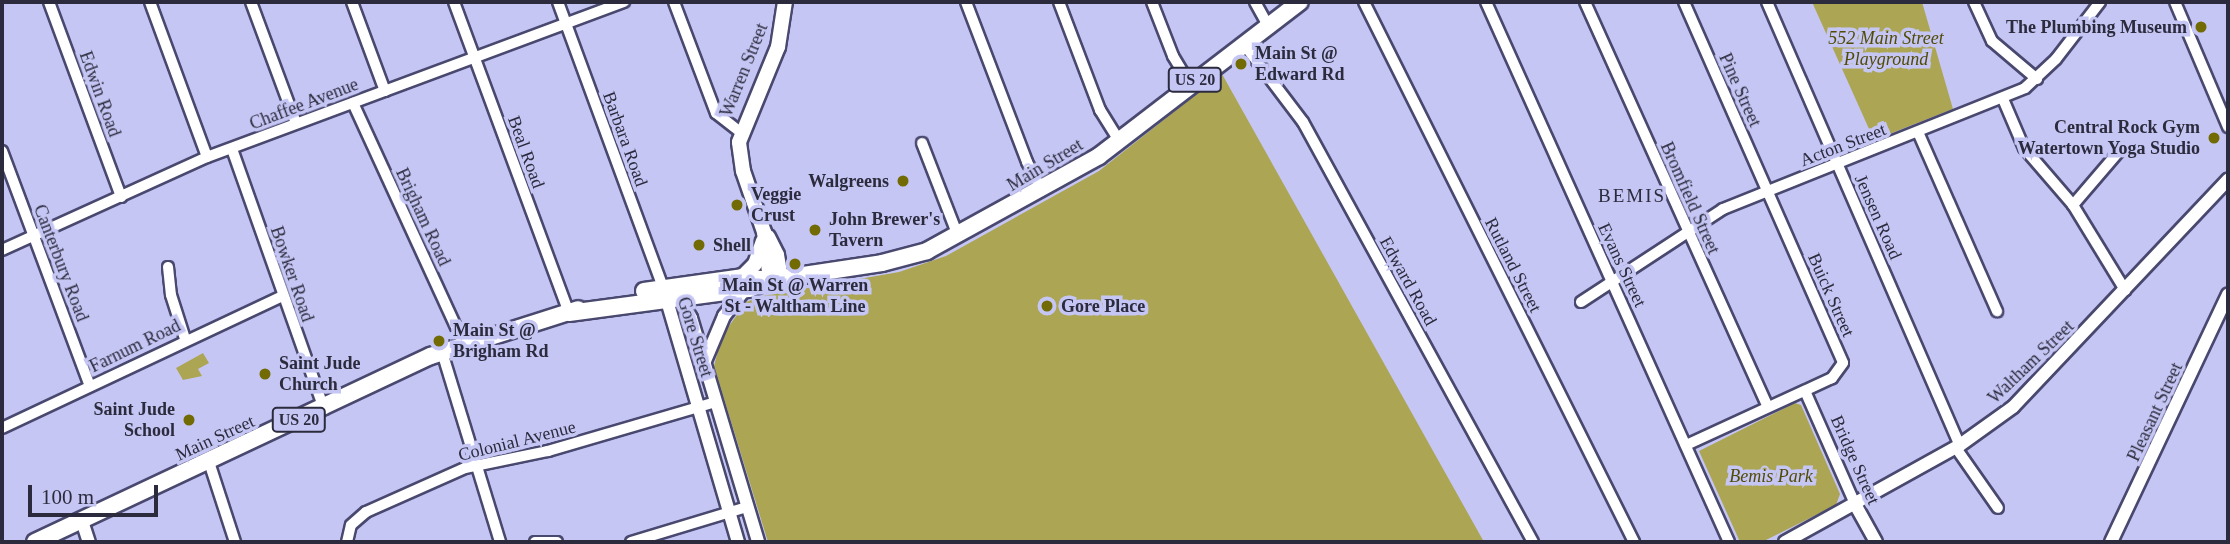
<!DOCTYPE html>
<style>
body{margin:0}
#map{position:relative;width:2230px;height:544px;overflow:hidden;background:#c5c6f4;font-family:Georgia,serif}
div>[style]{position:absolute}
.green>*{inset:0;background:#aca654}
.roads{filter:drop-shadow(2px 0 #49486f) drop-shadow(-2px 0 #49486f) drop-shadow(0 2px #49486f) drop-shadow(0 -2px #49486f)}
.minor>*{height:10px;margin:-5px;padding:0 5px;transform-origin:5px;border-radius:5px;background:#fff}
.tertiary>*{height:12px;margin:-6px;padding:0 6px;transform-origin:6px;border-radius:6px;background:#fff}
.secondary>*{height:14px;margin:-7px;padding:0 7px;transform-origin:7px;border-radius:7px;background:#fff}
.primary>*{height:16px;margin:-8px;padding:0 8px;transform-origin:8px;border-radius:8px;background:#fff}
.dots>*{width:19px;height:19px;translate:-50% -50%;box-sizing:border-box;border:4px solid #c5c6f4;border-radius:50%}
span{translate:-50% -50%;white-space:nowrap;text-align:center;line-height:1.15;-webkit-text-stroke:7px #c5c6f4;paint-order:stroke}
.shield-label span{padding:2px 5px;background:#c5c6f4;border:2px solid;border-radius:5px;-webkit-text-stroke-width:0}
.shield-label{font-size:16px;color:#2b2b3d;font-weight:700}
.poi-label{font-size:18px;color:#2b2b3d;font-weight:700}
.right{translate:-100% -50%;text-align:right}
.left{translate:0 -50%;text-align:left}
.park-label{font-size:18px;color:#514b05;font-style:italic}
.street-label{font-size:18px;color:#2b2b3d}
.neighbourhood-label{font-size:19px;color:#2b2b3d;letter-spacing:2px}
.frame{position:absolute;inset:0;border:4px solid #2b2b3d;pointer-events:none}
.scale{position:absolute;left:28px;top:485px;width:130px;height:32px;box-sizing:border-box;border:4px solid #2b2b3d;border-top:0;padding-left:9px;font-size:21px;line-height:24px;white-space:nowrap;color:#2b2b3d;-webkit-text-stroke:5px #c5c6f4;paint-order:stroke}
</style>
<div id="map">
<div class="green">
<i style="clip-path:polygon(1812px 2px,1922px 2px,1953px 109px,1874px 140px)"></i>
<i style="clip-path:polygon(1222px 74px,1484px 542px,768px 542px,714px 366px,722px 336px,746px 302px,762px 296px,899px 272px,946px 256px,1099px 171px)"></i>
<i style="clip-path:polygon(203px 353px,209px 363px,198px 369px,202px 376px,183px 380px,176px 368px)"></i>
<i style="clip-path:polygon(1795px 403px,1801px 405px,1840px 494px,1836px 505px,1762px 542px,1740px 542px,1699px 451px)"></i>
</div>
<div class="roads">
<div class="minor">
<i style="left:49px;top:2px;width:208px;rotate:69.7deg"></i>
<i style="left:150px;top:2px;width:165px;rotate:69.8deg"></i>
<i style="left:251px;top:2px;width:129px;rotate:69.6deg"></i>
<i style="left:352px;top:2px;width:95px;rotate:69.7deg"></i>
<i style="left:454px;top:2px;width:332px;rotate:69.7deg"></i>
<i style="left:558px;top:2px;width:304px;rotate:69.8deg"></i>
<i style="left:674px;top:2px;width:119px;rotate:69.3deg"></i>
<i style="left:716px;top:113px;width:31px;rotate:38deg"></i>
<i style="left:966px;top:2px;width:171px;rotate:69.1deg"></i>
<i style="left:1027px;top:162px;width:32px;rotate:62deg"></i>
<i style="left:1059px;top:2px;width:116px;rotate:69.2deg"></i>
<i style="left:1100px;top:110px;width:36px;rotate:58deg"></i>
<i style="left:1152px;top:2px;width:58px;rotate:68.7deg"></i>
<i style="left:1173px;top:56px;width:33px;rotate:59deg"></i>
<i style="left:1255px;top:2px;width:26px;rotate:61deg"></i>
<i style="left:1364px;top:2px;width:604px;rotate:63.43deg"></i>
<i style="left:1486px;top:2px;width:592px;rotate:65.77deg"></i>
<i style="left:1585px;top:2px;width:444px;rotate:65.7deg"></i>
<i style="left:1684px;top:2px;width:394px;rotate:66.2deg"></i>
<i style="left:1843px;top:363px;width:19px;rotate:126deg"></i>
<i style="left:1832px;top:378px;width:161px;rotate:155.3deg"></i>
<i style="left:1767px;top:2px;width:483px;rotate:66.5deg"></i>
<i style="left:1974px;top:2px;width:43px;rotate:65.2deg"></i>
<i style="left:1992px;top:41px;width:59px;rotate:40.2deg"></i>
<i style="left:2175px;top:2px;width:136px;rotate:67deg"></i>
<i style="left:1243px;top:43px;width:99px;rotate:52.8deg"></i>
<i style="left:1303px;top:122px;width:479px;rotate:61.3deg"></i>
<i style="left:2003px;top:99px;width:53px;rotate:66.8deg"></i>
<i style="left:2024px;top:148px;width:75px;rotate:49.3deg"></i>
<i style="left:2073px;top:205px;width:100px;rotate:58.5deg"></i>
<i style="left:353px;top:103px;width:265px;rotate:65.3deg"></i>
<i style="left:1918px;top:132px;width:196px;rotate:66.2deg"></i>
<i style="left:922px;top:143px;width:100px;rotate:68.8deg"></i>
<i style="left:232px;top:149px;width:276px;rotate:70.5deg"></i>
<i style="left:2px;top:151px;width:251px;rotate:69.5deg"></i>
<i style="left:2073px;top:205px;width:74px;rotate:-49.4deg"></i>
<i style="left:2px;top:250px;width:225px;rotate:-24.4deg"></i>
<i style="left:207px;top:157px;width:445px;rotate:-20.4deg"></i>
<i style="left:168px;top:267px;width:28px;rotate:84deg"></i>
<i style="left:171px;top:295px;width:46px;rotate:72.3deg"></i>
<i style="left:1581px;top:302px;width:170px;rotate:-33.2deg"></i>
<i style="left:1723px;top:209px;width:325px;rotate:-21.8deg"></i>
<i style="left:2025px;top:88px;width:42px;rotate:-43.1deg"></i>
<i style="left:2056px;top:59px;width:72px;rotate:-52.3deg"></i>
<i style="left:442px;top:352px;width:199px;rotate:73deg"></i>
<i style="left:1805px;top:391px;width:126px;rotate:66.1deg"></i>
<i style="left:2px;top:428px;width:310px;rotate:-25.2deg"></i>
<i style="left:1956px;top:448px;width:73px;rotate:55deg"></i>
<i style="left:209px;top:462px;width:84px;rotate:72deg"></i>
<i style="left:347px;top:542px;width:17px;rotate:-77deg"></i>
<i style="left:351px;top:525px;width:20px;rotate:-41deg"></i>
<i style="left:366px;top:512px;width:108px;rotate:-24deg"></i>
<i style="left:465px;top:468px;width:85px;rotate:-11.6deg"></i>
<i style="left:548px;top:451px;width:175px;rotate:-16.3deg"></i>
<i style="left:535px;top:542px;width:22px"></i>
<i style="left:631px;top:542px;width:121px;rotate:-16.8deg"></i>
</div>
<div class="tertiary">
<i style="left:676px;top:293px;width:29px;rotate:59deg"></i>
<i style="left:691px;top:318px;width:234px;rotate:73.3deg"></i>
<i style="left:665px;top:294px;width:259px;rotate:73.6deg"></i>
<i style="left:705px;top:361px;width:49px;rotate:-67.1deg"></i>
<i style="left:724px;top:316px;width:33px;rotate:-52deg"></i>
<i style="left:1856px;top:506px;width:41px;rotate:60.9deg"></i>
<i style="left:82px;top:521px;width:22px;rotate:72deg"></i>
<i style="left:1785px;top:542px;width:200px;rotate:-29deg"></i>
<i style="left:1960px;top:445px;width:65px;rotate:-35.6deg"></i>
<i style="left:2013px;top:407px;width:313px;rotate:-46.6deg"></i>
<i style="left:2111px;top:542px;width:274px;rotate:-64.7deg"></i>
</div>
<div class="secondary">
<i style="left:768px;top:237px;width:20px;rotate:63deg"></i>
<i style="left:777px;top:255px;width:23px;rotate:80deg"></i>
<i style="left:742px;top:277px;width:18px;rotate:-45deg"></i>
<i style="left:755px;top:264px;width:24px;rotate:-71deg"></i>
<i style="left:770px;top:280px;width:48px;rotate:-97.1deg"></i>
<i style="left:764px;top:232px;width:65px;rotate:-109deg"></i>
<i style="left:743px;top:171px;width:29px;rotate:-98deg"></i>
<i style="left:739px;top:142px;width:103px;rotate:-67.7deg"></i>
<i style="left:778px;top:47px;width:46px;rotate:-81.2deg"></i>
</div>
<div class="primary">
<i style="left:644px;top:291px;width:99px;rotate:-8.1deg"></i>
<i style="left:742px;top:277px;width:28px;rotate:6deg"></i>
<i style="left:569px;top:313px;width:182px;rotate:-7.6deg"></i>
<i style="left:749px;top:289px;width:23px;rotate:-23deg"></i>
<i style="left:770px;top:280px;width:113px;rotate:-8.6deg"></i>
<i style="left:882px;top:263px;width:47px;rotate:-14.9deg"></i>
<i style="left:927px;top:251px;width:196px;rotate:-28.9deg"></i>
<i style="left:1099px;top:156px;width:253px;rotate:-37.5deg"></i>
<i style="left:35px;top:542px;width:438px;rotate:-25.2deg"></i>
<i style="left:431px;top:356px;width:154px;rotate:-17.7deg"></i>
</div>
</div>
<div class="dots">
<i style="left:2201px;top:27px;background:#726a03"></i>
<i style="left:1241px;top:64px;background:#726a03"></i>
<i style="left:2214px;top:138px;background:#726a03"></i>
<i style="left:903px;top:181px;background:#726a03"></i>
<i style="left:737px;top:205px;background:#726a03"></i>
<i style="left:815px;top:230px;background:#726a03"></i>
<i style="left:699px;top:245px;background:#726a03"></i>
<i style="left:795px;top:264px;background:#726a03"></i>
<i style="left:1047px;top:306px;background:#726a03"></i>
<i style="left:439px;top:341px;background:#726a03"></i>
<i style="left:265px;top:374px;background:#726a03"></i>
<i style="left:189px;top:420px;background:#726a03"></i>
</div>
<div class="shield-label">
<span style="left:1195px;top:80px">US 20</span>
<span style="left:299px;top:420px">US 20</span>
</div>
<div class="poi-label">
<span class="right" style="left:2187px;top:27px">The Plumbing Museum</span>
<span class="left" style="left:1255px;top:64px">Main St @<br>Edward Rd</span>
<span class="right" style="left:2200px;top:138px">Central Rock Gym<br>Watertown Yoga Studio</span>
<span class="right" style="left:889px;top:181px">Walgreens</span>
<span class="left" style="left:751px;top:205px">Veggie<br>Crust</span>
<span class="left" style="left:829px;top:230px">John Brewer's<br>Tavern</span>
<span class="left" style="left:713px;top:245px">Shell</span>
<span style="left:795px;top:296px">Main St @ Warren<br>St - Waltham Line</span>
<span class="left" style="left:1061px;top:306px">Gore Place</span>
<span class="left" style="left:453px;top:341px">Main St @<br>Brigham Rd</span>
<span class="left" style="left:279px;top:374px">Saint Jude<br>Church</span>
<span class="right" style="left:175px;top:420px">Saint Jude<br>School</span>
</div>
<div class="park-label">
<span style="left:1886px;top:49px">552 Main Street<br>Playground</span>
<span style="left:1771px;top:476px">Bemis Park</span>
</div>
<div class="street-label">
<span style="left:744px;top:70px;rotate:-68deg">Warren Street</span>
<span style="left:1740px;top:90px;rotate:66deg">Pine Street</span>
<span style="left:100px;top:94px;rotate:70deg">Edwin Road</span>
<span style="left:304px;top:104px;rotate:-21deg">Chaffee Avenue</span>
<span style="left:625px;top:139px;rotate:70deg">Barbara Road</span>
<span style="left:1843px;top:145px;rotate:-21deg">Acton Street</span>
<span style="left:526px;top:152px;rotate:70deg">Beal Road</span>
<span style="left:1045px;top:165px;rotate:-31deg">Main Street</span>
<span style="left:1690px;top:198px;rotate:66deg">Bromfield Street</span>
<span style="left:423px;top:217px;rotate:65deg">Brigham Road</span>
<span style="left:1878px;top:217px;rotate:66deg">Jensen Road</span>
<span style="left:61px;top:263px;rotate:69deg">Canterbury Road</span>
<span style="left:1513px;top:265px;rotate:63deg">Rutland Street</span>
<span style="left:1622px;top:265px;rotate:65deg">Evans Street</span>
<span style="left:292px;top:274px;rotate:71deg">Bowker Road</span>
<span style="left:1408px;top:281px;rotate:61deg">Edward Road</span>
<span style="left:1831px;top:295px;rotate:66deg">Buick Street</span>
<span style="left:695px;top:337px;rotate:73deg">Gore Street</span>
<span style="left:135px;top:346px;rotate:-26deg">Farnum Road</span>
<span style="left:2031px;top:362px;rotate:-44deg">Waltham Street</span>
<span style="left:2155px;top:412px;rotate:-65deg">Pleasant Street</span>
<span style="left:215px;top:438px;rotate:-25deg">Main Street</span>
<span style="left:517px;top:441px;rotate:-14deg">Colonial Avenue</span>
<span style="left:1855px;top:460px;rotate:66deg">Bridge Street</span>
</div>
<div class="neighbourhood-label">
<span style="left:1632px;top:196px">BEMIS</span>
</div>
<div class="frame"></div>
<div class="scale">100 m</div>
</div>
